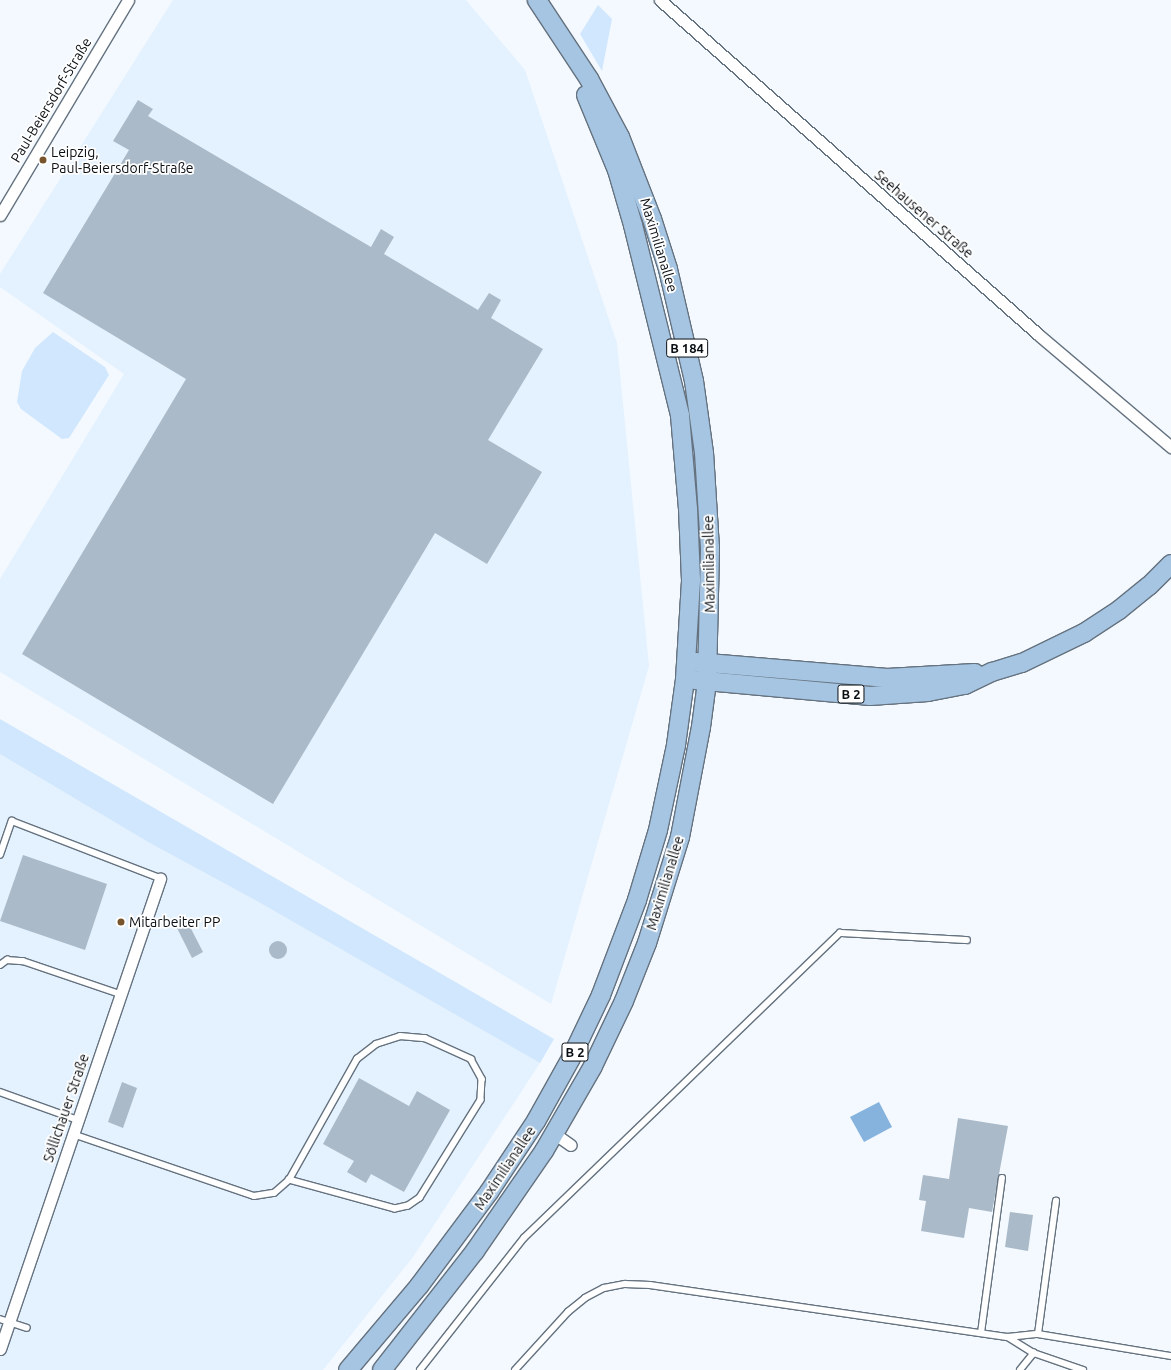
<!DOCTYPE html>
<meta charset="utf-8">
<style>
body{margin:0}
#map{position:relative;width:1171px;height:1370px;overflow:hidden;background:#f3f9ff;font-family:Ubuntu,sans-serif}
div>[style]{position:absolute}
.built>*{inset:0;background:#e4f1fe}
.green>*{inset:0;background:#d1e7fd}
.water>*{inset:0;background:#86b3de}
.building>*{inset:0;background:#abbac8}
.round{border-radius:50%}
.roads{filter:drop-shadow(1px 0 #65727f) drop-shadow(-1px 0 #65727f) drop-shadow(0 1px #65727f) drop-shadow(0 -1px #65727f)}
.service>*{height:5.5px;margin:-2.75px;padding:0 2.75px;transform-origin:2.75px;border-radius:2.75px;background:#fff}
.minor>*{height:11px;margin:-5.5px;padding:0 5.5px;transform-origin:5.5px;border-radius:5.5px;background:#fff}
.primary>*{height:18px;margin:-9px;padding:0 9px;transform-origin:9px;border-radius:9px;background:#a6c5e2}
.dots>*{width:11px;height:11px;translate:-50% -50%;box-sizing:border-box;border:2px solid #fff;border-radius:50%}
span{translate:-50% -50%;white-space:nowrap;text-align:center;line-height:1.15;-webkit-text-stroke:3.5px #fff;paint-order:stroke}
.shield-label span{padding:1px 3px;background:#fff;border:1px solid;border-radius:3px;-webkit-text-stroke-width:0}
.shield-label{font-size:13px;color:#0a0f14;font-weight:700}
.street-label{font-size:14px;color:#0a0f14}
.poi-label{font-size:14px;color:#0a0f14}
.left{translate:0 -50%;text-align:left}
</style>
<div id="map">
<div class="built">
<i style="clip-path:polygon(173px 0,466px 0,525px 70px,617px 343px,649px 666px,551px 1004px,0 672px,0 579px,124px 374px,0 287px,0 274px)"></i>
<i style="clip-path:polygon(0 754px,148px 842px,255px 900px,540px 1063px,413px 1257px,323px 1370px,0 1370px)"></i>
</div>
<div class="green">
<i style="clip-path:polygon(598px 5px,612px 19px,602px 71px,580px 34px)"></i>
<i style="clip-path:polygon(53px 332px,105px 367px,109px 375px,69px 438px,62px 439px,21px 409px,17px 402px,22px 371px,35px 348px)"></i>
<i style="clip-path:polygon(0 719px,554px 1039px,540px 1063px,255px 900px,148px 842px,0 754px)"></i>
</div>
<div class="water">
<i style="clip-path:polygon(879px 1102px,892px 1127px,864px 1142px,850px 1117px)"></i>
</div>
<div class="building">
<i style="clip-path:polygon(138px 100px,153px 109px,148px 116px,371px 247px,381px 229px,394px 237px,384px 254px,478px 310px,489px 293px,501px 300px,491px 318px,543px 349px,488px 440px,542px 472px,487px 564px,435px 533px,273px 804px,22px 654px,186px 379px,43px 293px,129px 150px,113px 141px)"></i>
<i style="clip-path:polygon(23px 855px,107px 884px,85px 950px,0 921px)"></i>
<i style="clip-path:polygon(186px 919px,203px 952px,192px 958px,175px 924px)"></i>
<i class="round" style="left:269px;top:941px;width:18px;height:18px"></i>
<i style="clip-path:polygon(359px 1078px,409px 1106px,417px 1091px,450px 1110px,404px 1192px,371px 1174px,366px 1183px,347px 1172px,354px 1161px,323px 1144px)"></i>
<i style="clip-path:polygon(122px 1082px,137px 1088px,123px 1128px,108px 1122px)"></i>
<i style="clip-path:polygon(958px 1118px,1008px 1126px,992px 1212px,969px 1208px,964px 1238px,921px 1231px,926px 1201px,919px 1200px,923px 1175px,949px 1179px)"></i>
<i style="clip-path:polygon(1010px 1212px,1033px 1215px,1028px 1251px,1005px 1247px)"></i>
</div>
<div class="roads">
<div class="service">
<i style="left:0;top:855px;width:36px;rotate:-71deg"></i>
<i style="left:12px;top:821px;width:159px;rotate:21.1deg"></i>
<i style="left:0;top:965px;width:9px;rotate:-36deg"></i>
<i style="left:7px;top:960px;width:16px;rotate:4deg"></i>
<i style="left:23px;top:961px;width:102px;rotate:18.8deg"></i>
<i style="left:0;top:1092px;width:83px;rotate:19.7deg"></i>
<i style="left:73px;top:1134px;width:191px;rotate:18.9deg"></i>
<i style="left:254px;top:1196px;width:20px;rotate:-9deg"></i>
<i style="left:274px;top:1193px;width:20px;rotate:-41deg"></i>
<i style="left:289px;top:1180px;width:139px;rotate:-60.7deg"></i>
<i style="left:357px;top:1059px;width:24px;rotate:-38deg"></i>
<i style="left:376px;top:1044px;width:25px;rotate:-18deg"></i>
<i style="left:400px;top:1036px;width:25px;rotate:5deg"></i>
<i style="left:425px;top:1038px;width:51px;rotate:24.5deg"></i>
<i style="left:471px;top:1059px;width:23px;rotate:61deg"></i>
<i style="left:482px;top:1079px;width:21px;rotate:93deg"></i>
<i style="left:481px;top:1100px;width:115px;rotate:121.9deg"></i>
<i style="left:420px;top:1198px;width:14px;rotate:146deg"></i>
<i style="left:408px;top:1206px;width:13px;rotate:167deg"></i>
<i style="left:395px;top:1209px;width:110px;rotate:-164.7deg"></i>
<i style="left:0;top:1319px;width:28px;rotate:18deg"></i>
<i style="left:981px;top:1333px;width:156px;rotate:-82.3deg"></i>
<i style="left:1038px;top:1334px;width:134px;rotate:-82.3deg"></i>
<i style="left:1008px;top:1337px;width:31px;rotate:32deg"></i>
<i style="left:1034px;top:1353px;width:52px;rotate:19.1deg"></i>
<i style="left:420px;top:1370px;width:168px;rotate:-51.8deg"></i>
<i style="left:524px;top:1238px;width:439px;rotate:-44deg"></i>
<i style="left:840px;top:933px;width:127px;rotate:3.2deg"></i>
<i style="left:515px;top:1370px;width:79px;rotate:-47.6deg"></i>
<i style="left:568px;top:1312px;width:22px;rotate:-39deg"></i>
<i style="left:585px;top:1298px;width:21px;rotate:-28deg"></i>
<i style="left:604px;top:1288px;width:21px;rotate:-11deg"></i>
<i style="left:625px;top:1284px;width:25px;rotate:2deg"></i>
<i style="left:650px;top:1285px;width:362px;rotate:8.3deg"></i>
<i style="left:1008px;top:1337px;width:30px;rotate:-6deg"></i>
<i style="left:1038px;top:1334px;width:135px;rotate:9.4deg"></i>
<i style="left:1020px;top:1370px;width:22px;rotate:-51deg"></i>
</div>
<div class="minor">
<i style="left:660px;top:0;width:507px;rotate:41.48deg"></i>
<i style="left:1040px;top:336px;width:172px;rotate:40.3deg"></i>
<i style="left:0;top:215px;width:250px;rotate:-59.2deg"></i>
<i style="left:555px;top:1134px;width:19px;rotate:35deg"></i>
<i style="left:0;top:1349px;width:497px;rotate:-71.2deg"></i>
</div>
<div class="primary">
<i style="left:696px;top:662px;width:192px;rotate:4.8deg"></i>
<i style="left:887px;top:678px;width:88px;rotate:-3.3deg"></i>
<i style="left:695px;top:680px;width:176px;rotate:5.2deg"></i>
<i style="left:870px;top:696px;width:58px;rotate:-3.9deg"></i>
<i style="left:928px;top:692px;width:38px;rotate:-11deg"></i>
<i style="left:965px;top:685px;width:30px;rotate:-26deg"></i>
<i style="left:992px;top:672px;width:31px;rotate:-17deg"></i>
<i style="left:1022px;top:663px;width:69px;rotate:-25.8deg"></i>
<i style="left:1084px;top:633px;width:42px;rotate:-33.3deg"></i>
<i style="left:1119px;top:610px;width:38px;rotate:-39deg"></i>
<i style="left:1149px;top:586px;width:31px;rotate:-45deg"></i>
<i style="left:348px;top:1370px;width:110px;rotate:-49.8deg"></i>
<i style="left:419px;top:1286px;width:117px;rotate:-53.3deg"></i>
<i style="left:489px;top:1192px;width:85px;rotate:-56.5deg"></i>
<i style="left:536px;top:1121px;width:72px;rotate:-60.9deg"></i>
<i style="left:571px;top:1058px;width:70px;rotate:-64.5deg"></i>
<i style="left:601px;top:995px;width:102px;rotate:-69.2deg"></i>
<i style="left:637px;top:900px;width:73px;rotate:-73.3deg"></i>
<i style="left:658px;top:830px;width:87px;rotate:-78deg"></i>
<i style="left:676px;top:745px;width:67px;rotate:-82.2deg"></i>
<i style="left:685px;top:679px;width:99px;rotate:-86.5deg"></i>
<i style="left:691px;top:580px;width:71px;rotate:-92.4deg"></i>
<i style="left:688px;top:509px;width:94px;rotate:-94.9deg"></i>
<i style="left:680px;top:415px;width:196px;rotate:-103.9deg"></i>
<i style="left:633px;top:225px;width:57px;rotate:-106.2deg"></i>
<i style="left:617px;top:170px;width:81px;rotate:-112.5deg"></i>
<i style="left:382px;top:1370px;width:151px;rotate:-52deg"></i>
<i style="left:475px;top:1251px;width:121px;rotate:-55.4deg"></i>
<i style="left:544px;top:1151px;width:98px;rotate:-60deg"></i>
<i style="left:593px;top:1066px;width:72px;rotate:-64.5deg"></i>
<i style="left:624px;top:1001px;width:62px;rotate:-68.4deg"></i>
<i style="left:647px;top:943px;width:111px;rotate:-72.7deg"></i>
<i style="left:680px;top:837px;width:112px;rotate:-79.2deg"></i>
<i style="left:701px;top:727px;width:45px;rotate:-82.4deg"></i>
<i style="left:707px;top:682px;width:134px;rotate:-88.7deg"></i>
<i style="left:710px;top:548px;width:95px;rotate:-93.6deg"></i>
<i style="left:704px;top:453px;width:73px;rotate:-97.9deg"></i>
<i style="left:694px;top:381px;width:115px;rotate:-103.1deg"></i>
<i style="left:668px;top:269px;width:52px;rotate:-107.7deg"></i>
<i style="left:652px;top:219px;width:88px;rotate:-111.3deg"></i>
<i style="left:620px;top:137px;width:66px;rotate:-118.1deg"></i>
<i style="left:589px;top:79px;width:95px;rotate:-123.4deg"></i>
</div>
</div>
<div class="dots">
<i style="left:43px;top:160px;background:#77542c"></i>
<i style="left:121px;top:922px;background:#77542c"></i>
</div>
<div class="shield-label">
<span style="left:687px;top:348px">B 184</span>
<span style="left:851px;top:694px">B 2</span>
<span style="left:575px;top:1052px">B 2</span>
</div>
<div class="street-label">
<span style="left:51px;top:100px;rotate:-59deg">Paul-Beiersdorf-Straße</span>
<span style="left:924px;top:214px;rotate:41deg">Seehausener Straße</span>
<span style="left:659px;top:245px;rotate:73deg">Maximilianallee</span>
<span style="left:709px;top:564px;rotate:-91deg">Maximilianallee</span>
<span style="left:665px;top:883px;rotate:-73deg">Maximilianallee</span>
<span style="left:66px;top:1108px;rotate:-71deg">Söllichauer Straße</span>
<span style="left:505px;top:1168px;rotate:-56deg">Maximilianallee</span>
</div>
<div class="poi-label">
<span class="left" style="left:51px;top:160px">Leipzig,<br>Paul-Beiersdorf-Straße</span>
<span class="left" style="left:129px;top:922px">Mitarbeiter PP</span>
</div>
</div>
